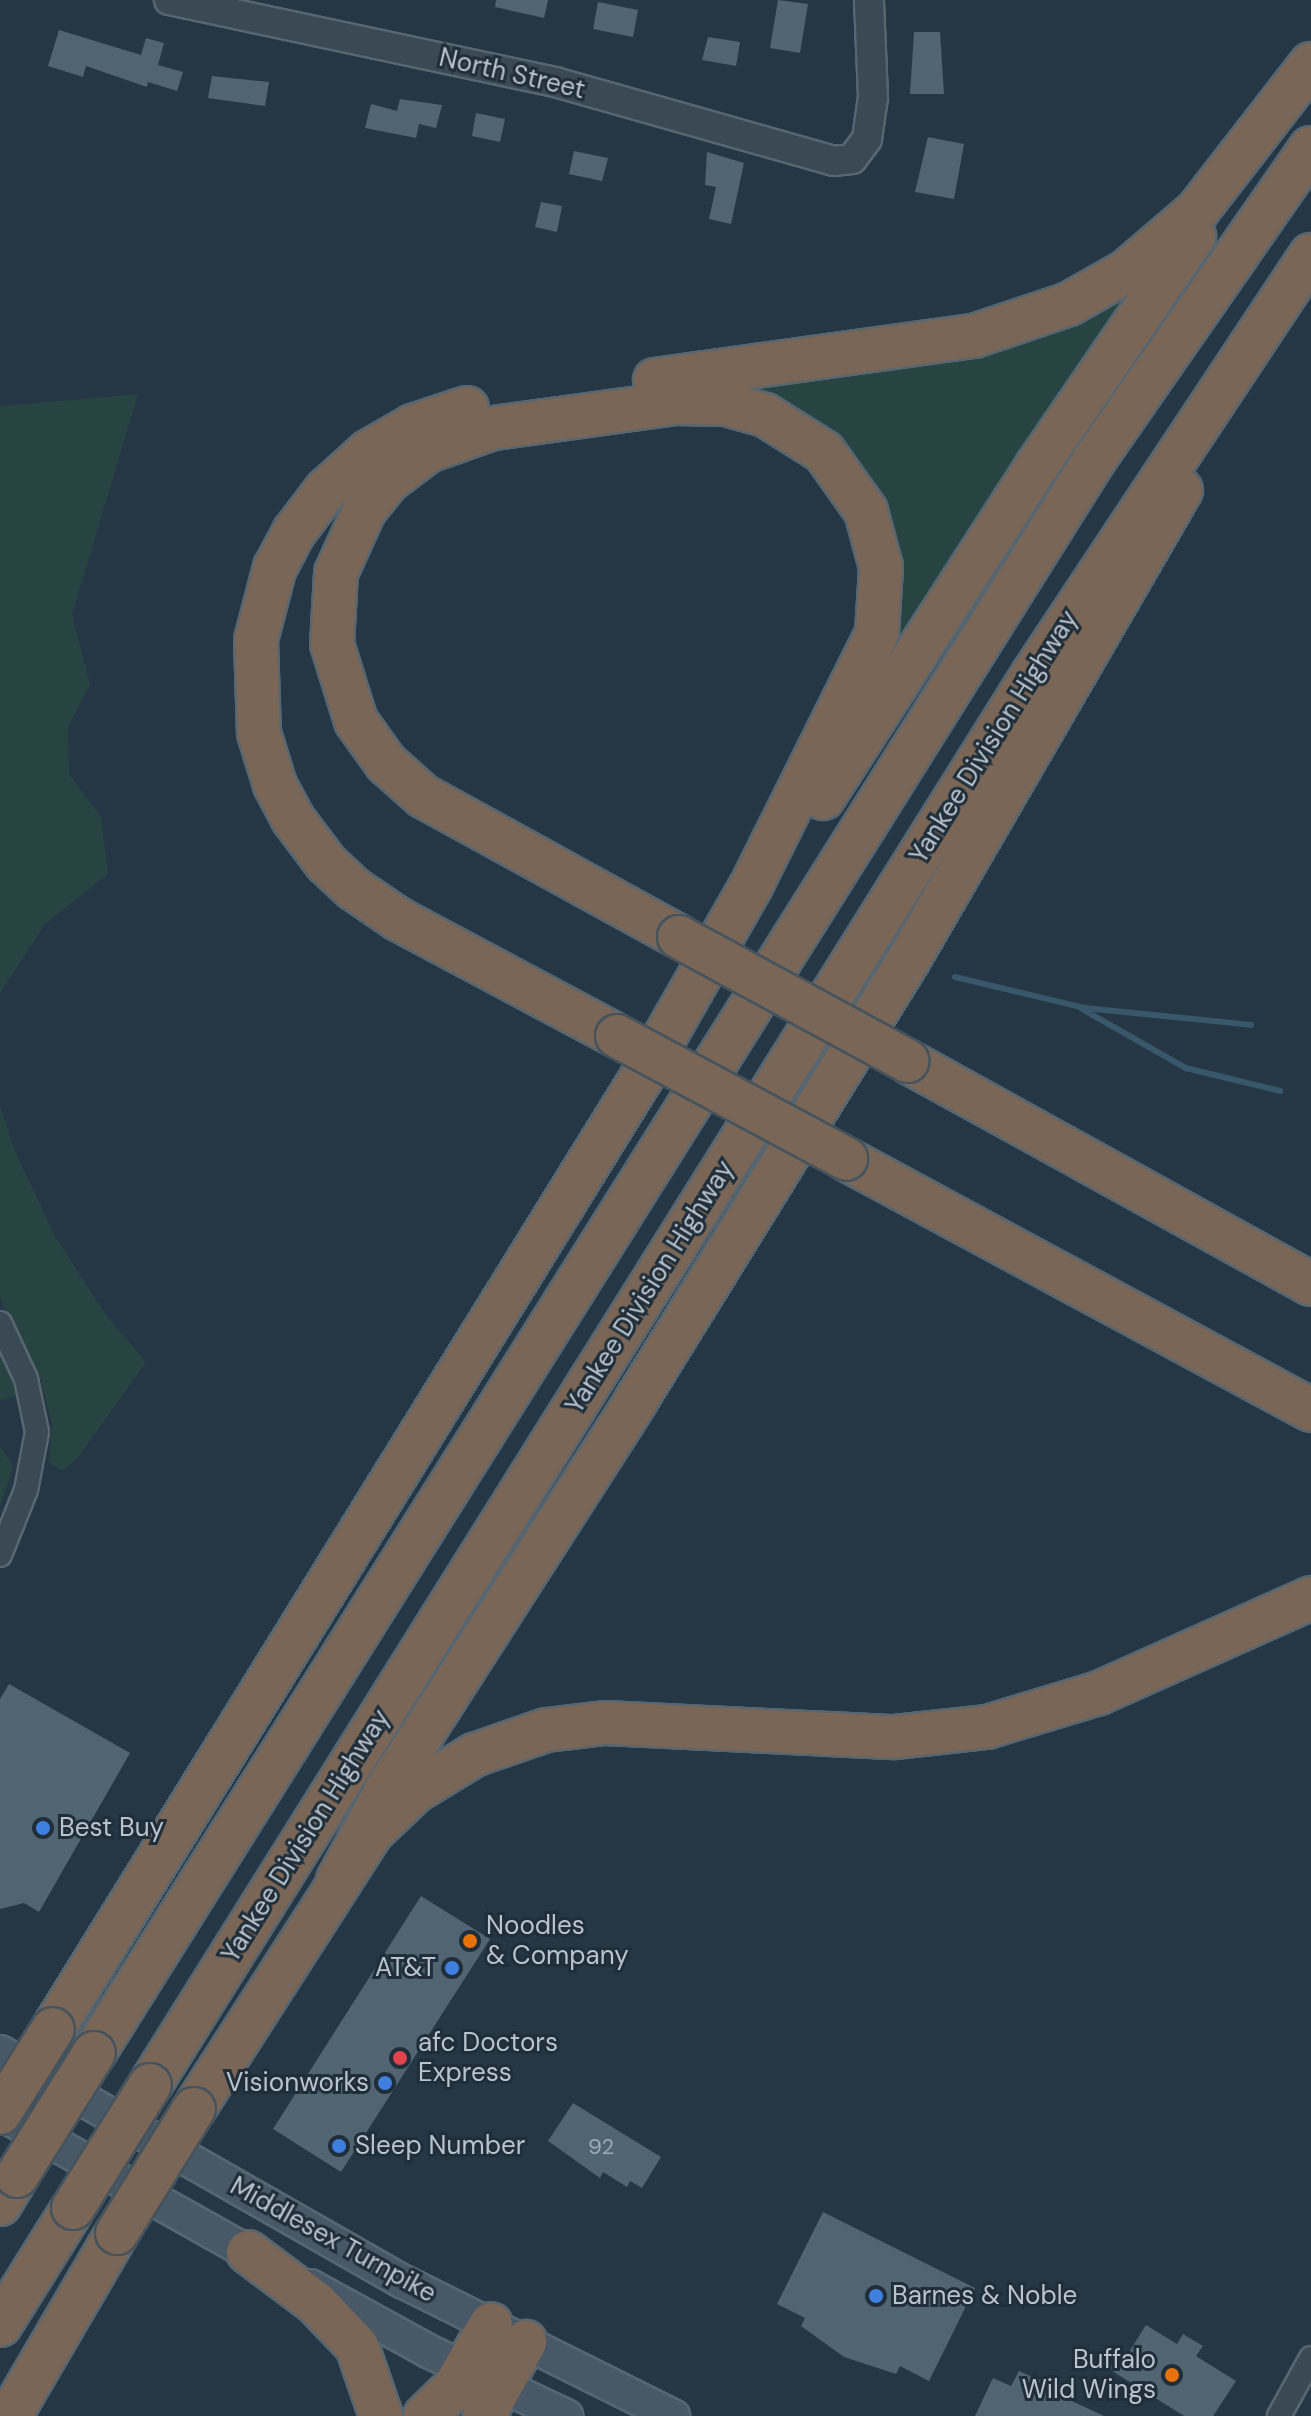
<!DOCTYPE html>
<style>
body{margin:0}
#map{position:relative;width:1311px;height:2416px;overflow:hidden;background:#253744;font-family:"DM Sans",sans-serif}
div>[style]{position:absolute}
.green>*{inset:0;background:#274443}
.stream>*{height:6px;margin:-3px;padding:0 3px;transform-origin:3px;border-radius:3px;background:#38576b}
.building>*{inset:0;background:#516471}
.roads{filter:drop-shadow(2px 0 #586670) drop-shadow(-2px 0 #586670) drop-shadow(0 2px #586670) drop-shadow(0 -2px #586670)}
.minor>*{height:22px;margin:-11px;padding:0 11px;transform-origin:11px;border-radius:11px;background:#3a4953}
.tertiary>*{height:28px;margin:-14px;padding:0 14px;transform-origin:14px;border-radius:14px;background:#3a4953}
.secondary>*{height:32px;margin:-16px;padding:0 16px;transform-origin:16px;border-radius:16px;background:#485866}
.motorway>*{height:42px;margin:-21px;padding:0 21px;transform-origin:21px;border-radius:21px;background:#796657}
.bridges{filter:drop-shadow(2px 0 #45535d) drop-shadow(-2px 0 #45535d) drop-shadow(0 2px #45535d) drop-shadow(0 -2px #45535d)}
.motorway-bridge>*{height:42px;margin:-21px;padding:0 21px;transform-origin:21px;border-radius:21px;background:#796657}
.dots>*{width:22px;height:22px;translate:-50% -50%;box-sizing:border-box;border:4px solid #1f2e38;border-radius:50%}
span{translate:-50% -50%;white-space:nowrap;text-align:center;line-height:1.15;-webkit-text-stroke:6px #1f2e38;paint-order:stroke}
.number-label{font-size:22px;color:#9eabb6}
.number-label span{-webkit-text-stroke-width:0}
.street-label{font-size:26px;color:#b7c3cd}
.poi-label{font-size:26px;color:#b7c3cd}
.left{translate:0 -50%;text-align:left}
.right{translate:-100% -50%;text-align:right}
</style>
<div id="map">
<div class="green">
<i style="clip-path:polygon(1124px 295px,1128px 300px,855px 719px,884px 526px,727px 392px)"></i>
<i style="clip-path:polygon(138px 394px,72px 615px,90px 684px,68px 727px,69px 774px,101px 817px,108px 874px,45px 924px,0 993px,0 406px)"></i>
<i style="clip-path:polygon(0 1106px,14px 1149px,55px 1236px,105px 1314px,146px 1362px,76px 1460px,61px 1471px,49px 1462px,52px 1423px,41px 1382px,0 1298px)"></i>
<i style="clip-path:polygon(0 1348px,18px 1396px,0 1400px)"></i>
<i style="clip-path:polygon(0 1446px,13px 1466px,0 1507px)"></i>
</div>
<div class="stream">
<i style="left:955px;top:977px;width:134px;rotate:13.4deg"></i>
<i style="left:1085px;top:1008px;width:167px;rotate:5.8deg"></i>
<i style="left:1082px;top:1009px;width:120px;rotate:29.6deg"></i>
<i style="left:1186px;top:1068px;width:97px;rotate:13.7deg"></i>
</div>
<div class="building">
<i style="clip-path:polygon(496px 0,548px 0,544px 18px,495px 7px)"></i>
<i style="clip-path:polygon(778px 0,808px 4px,800px 53px,770px 48px)"></i>
<i style="clip-path:polygon(598px 2px,638px 10px,633px 37px,593px 29px)"></i>
<i style="clip-path:polygon(59px 30px,141px 55px,146px 38px,164px 43px,158px 65px,183px 72px,177px 91px,148px 82px,147px 87px,86px 66px,83px 77px,48px 66px)"></i>
<i style="clip-path:polygon(914px 32px,940px 32px,944px 94px,910px 94px)"></i>
<i style="clip-path:polygon(708px 37px,740px 42px,736px 66px,702px 60px)"></i>
<i style="clip-path:polygon(212px 76px,269px 82px,265px 106px,208px 98px)"></i>
<i style="clip-path:polygon(400px 99px,442px 105px,436px 128px,419px 124px,416px 138px,365px 128px,371px 104px,397px 111px)"></i>
<i style="clip-path:polygon(476px 113px,505px 119px,500px 142px,472px 136px)"></i>
<i style="clip-path:polygon(928px 137px,964px 144px,954px 199px,915px 192px)"></i>
<i style="clip-path:polygon(574px 151px,608px 158px,602px 181px,569px 174px)"></i>
<i style="clip-path:polygon(707px 152px,744px 163px,731px 224px,709px 219px,716px 187px,705px 185px)"></i>
<i style="clip-path:polygon(541px 202px,562px 206px,557px 232px,535px 227px)"></i>
<i style="clip-path:polygon(9px 1684px,130px 1753px,39px 1912px,24px 1903px,0 1909px,0 1699px)"></i>
<i style="clip-path:polygon(421px 1896px,490px 1939px,341px 2172px,273px 2129px)"></i>
<i style="clip-path:polygon(573px 2103px,661px 2157px,642px 2188px,630px 2181px,627px 2187px,603px 2172px,600px 2178px,548px 2141px)"></i>
<i style="clip-path:polygon(823px 2212px,975px 2288px,929px 2381px,900px 2366px,896px 2374px,844px 2357px,801px 2326px,805px 2318px,777px 2304px)"></i>
<i style="clip-path:polygon(1146px 2325px,1177px 2344px,1183px 2334px,1203px 2346px,1196px 2356px,1236px 2381px,1213px 2416px,1184px 2416px,1109px 2369px,1121px 2351px,1127px 2355px)"></i>
<i style="clip-path:polygon(1019px 2371px,1048px 2384px,1046px 2389px,1104px 2416px,975px 2416px,993px 2378px,1011px 2386px)"></i>
</div>
<div class="roads">
<div class="minor">
<i style="left:0;top:1323px;width:62px;rotate:65.1deg"></i>
<i style="left:26px;top:1379px;width:54px;rotate:78.3deg"></i>
<i style="left:37px;top:1432px;width:59px;rotate:100.7deg"></i>
<i style="left:26px;top:1490px;width:70px;rotate:111.8deg"></i>
<i style="left:1279px;top:2416px;width:66px;rotate:-61.1deg"></i>
</div>
<div class="tertiary">
<i style="left:169px;top:0;width:395px;rotate:12deg"></i>
<i style="left:555px;top:82px;width:290px;rotate:15.8deg"></i>
<i style="left:834px;top:161px;width:18px;rotate:-6deg"></i>
<i style="left:852px;top:159px;width:25px;rotate:-53deg"></i>
<i style="left:867px;top:139px;width:42px;rotate:-81.9deg"></i>
<i style="left:873px;top:97px;width:97px;rotate:-92.4deg"></i>
</div>
<div class="secondary">
<i style="left:0;top:2052px;width:465px;rotate:29.7deg"></i>
<i style="left:404px;top:2282px;width:301px;rotate:26.5deg"></i>
<i style="left:0;top:2113px;width:305px;rotate:29.3deg"></i>
<i style="left:310px;top:2286px;width:135px;rotate:28.8deg"></i>
<i style="left:428px;top:2351px;width:153px;rotate:25.2deg"></i>
</div>
<div class="motorway">
<i style="left:655px;top:380px;width:322px;rotate:-7.9deg"></i>
<i style="left:974px;top:336px;width:100px;rotate:-18.6deg"></i>
<i style="left:1069px;top:304px;width:67px;rotate:-29.6deg"></i>
<i style="left:1127px;top:271px;width:92px;rotate:-40.6deg"></i>
<i style="left:1197px;top:211px;width:186px;rotate:-52.2deg"></i>
<i style="left:467px;top:408px;width:57px;rotate:161.6deg"></i>
<i style="left:413px;top:426px;width:52px;rotate:150deg"></i>
<i style="left:368px;top:452px;width:57px;rotate:137.9deg"></i>
<i style="left:326px;top:490px;width:53px;rotate:127.3deg"></i>
<i style="left:294px;top:532px;width:40px;rotate:118deg"></i>
<i style="left:275px;top:567px;width:75px;rotate:104.6deg"></i>
<i style="left:256px;top:640px;width:93px;rotate:88.2deg"></i>
<i style="left:259px;top:733px;width:54px;rotate:72.9deg"></i>
<i style="left:275px;top:785px;width:38px;rotate:62deg"></i>
<i style="left:293px;top:819px;width:55px;rotate:53.1deg"></i>
<i style="left:326px;top:863px;width:38px;rotate:43deg"></i>
<i style="left:354px;top:889px;width:53px;rotate:34.3deg"></i>
<i style="left:398px;top:919px;width:248px;rotate:28.1deg"></i>
<i style="left:823px;top:798px;width:394px;rotate:-57.2deg"></i>
<i style="left:1036px;top:467px;width:280px;rotate:-55.6deg"></i>
<i style="left:907px;top:1061px;width:461px;rotate:28.9deg"></i>
<i style="left:846px;top:1159px;width:528px;rotate:28.36deg"></i>
<i style="left:338px;top:1880px;width:103px;rotate:-61.7deg"></i>
<i style="left:387px;top:1789px;width:460px;rotate:-57.3deg"></i>
<i style="left:635px;top:1402px;width:521px;rotate:-58.26deg"></i>
<i style="left:909px;top:959px;width:542px;rotate:-59.89deg"></i>
<i style="left:53px;top:2029px;width:1119px;rotate:-58.26deg"></i>
<i style="left:642px;top:1077px;width:218px;rotate:-60.3deg"></i>
<i style="left:750px;top:888px;width:285px;rotate:-63.5deg"></i>
<i style="left:877px;top:633px;width:66px;rotate:-86.5deg"></i>
<i style="left:881px;top:567px;width:58px;rotate:-105deg"></i>
<i style="left:866px;top:511px;width:72px;rotate:-125.4deg"></i>
<i style="left:824px;top:452px;width:70px;rotate:-147.9deg"></i>
<i style="left:765px;top:415px;width:41px;rotate:-164.6deg"></i>
<i style="left:725px;top:404px;width:49px;rotate:-178.8deg"></i>
<i style="left:676px;top:403px;width:185px;rotate:172.2deg"></i>
<i style="left:493px;top:428px;width:69px;rotate:160.5deg"></i>
<i style="left:428px;top:451px;width:50px;rotate:143.1deg"></i>
<i style="left:388px;top:481px;width:36px;rotate:129deg"></i>
<i style="left:365px;top:509px;width:70px;rotate:114.4deg"></i>
<i style="left:336px;top:573px;width:71px;rotate:93.2deg"></i>
<i style="left:332px;top:644px;width:81px;rotate:72.7deg"></i>
<i style="left:356px;top:721px;width:52px;rotate:54.5deg"></i>
<i style="left:386px;top:763px;width:50px;rotate:41.7deg"></i>
<i style="left:423px;top:796px;width:292px;rotate:28.8deg"></i>
<i style="left:94px;top:2053px;width:1881px;rotate:-57.88deg"></i>
<i style="left:1094px;top:460px;width:380px;rotate:-55.2deg"></i>
<i style="left:150px;top:2085px;width:1665px;rotate:-57.96deg"></i>
<i style="left:1033px;top:674px;width:503px;rotate:-56.44deg"></i>
<i style="left:194px;top:2109px;width:329px;rotate:-57.3deg"></i>
<i style="left:372px;top:1832px;width:59px;rotate:-43.6deg"></i>
<i style="left:415px;top:1791px;width:69px;rotate:-31.4deg"></i>
<i style="left:474px;top:1755px;width:76px;rotate:-19.1deg"></i>
<i style="left:546px;top:1730px;width:59px;rotate:-6.8deg"></i>
<i style="left:605px;top:1723px;width:290px;rotate:2.8deg"></i>
<i style="left:895px;top:1737px;width:93px;rotate:-6.2deg"></i>
<i style="left:987px;top:1727px;width:117px;rotate:-16.9deg"></i>
<i style="left:1099px;top:1693px;width:232px;rotate:-24.1deg"></i>
<i style="left:0;top:2204px;width:33px;rotate:-59deg"></i>
<i style="left:248px;top:2252px;width:85px;rotate:36.9deg"></i>
<i style="left:316px;top:2303px;width:59px;rotate:46.4deg"></i>
<i style="left:357px;top:2346px;width:74px;rotate:71.1deg"></i>
<i style="left:0;top:2325px;width:138px;rotate:-58deg"></i>
<i style="left:10px;top:2416px;width:212px;rotate:-59.7deg"></i>
<i style="left:425px;top:2416px;width:39px;rotate:-44deg"></i>
<i style="left:453px;top:2389px;width:75px;rotate:-59.7deg"></i>
<i style="left:484px;top:2416px;width:85px;rotate:-61deg"></i>
</div>
</div>
<div class="bridges">
<div class="motorway-bridge">
<i style="left:679px;top:937px;width:260px;rotate:28.5deg"></i>
<i style="left:617px;top:1036px;width:260px;rotate:28.2deg"></i>
<i style="left:0;top:2113px;width:99px;rotate:-57.8deg"></i>
<i style="left:17px;top:2176px;width:145px;rotate:-58deg"></i>
<i style="left:73px;top:2208px;width:145px;rotate:-58deg"></i>
<i style="left:117px;top:2233px;width:146px;rotate:-58.2deg"></i>
</div>
</div>
<div class="dots">
<i style="left:43px;top:1828px;background:#3f7fe0"></i>
<i style="left:470px;top:1941px;background:#e8710a"></i>
<i style="left:452px;top:1968px;background:#3f7fe0"></i>
<i style="left:400px;top:2058px;background:#e0444e"></i>
<i style="left:385px;top:2083px;background:#3f7fe0"></i>
<i style="left:339px;top:2146px;background:#3f7fe0"></i>
<i style="left:876px;top:2296px;background:#3f7fe0"></i>
<i style="left:1172px;top:2375px;background:#e8710a"></i>
</div>
<div class="number-label">
<span style="left:601px;top:2147px">92</span>
</div>
<div class="street-label">
<span style="left:512px;top:74px;rotate:13deg">North Street</span>
<span style="left:994px;top:737px;rotate:-58deg">Yankee Division Highway</span>
<span style="left:650px;top:1287px;rotate:-58deg">Yankee Division Highway</span>
<span style="left:306px;top:1836px;rotate:-58deg">Yankee Division Highway</span>
<span style="left:333px;top:2240px;rotate:29deg">Middlesex Turnpike</span>
</div>
<div class="poi-label">
<span class="left" style="left:59px;top:1828px">Best Buy</span>
<span class="left" style="left:486px;top:1941px">Noodles<br>&amp; Company</span>
<span class="right" style="left:436px;top:1968px">AT&amp;T</span>
<span class="left" style="left:418px;top:2058px">afc Doctors<br>Express</span>
<span class="right" style="left:369px;top:2083px">Visionworks</span>
<span class="left" style="left:355px;top:2146px">Sleep Number</span>
<span class="left" style="left:892px;top:2296px">Barnes &amp; Noble</span>
<span class="right" style="left:1156px;top:2375px">Buffalo<br>Wild Wings</span>
</div>
</div>
